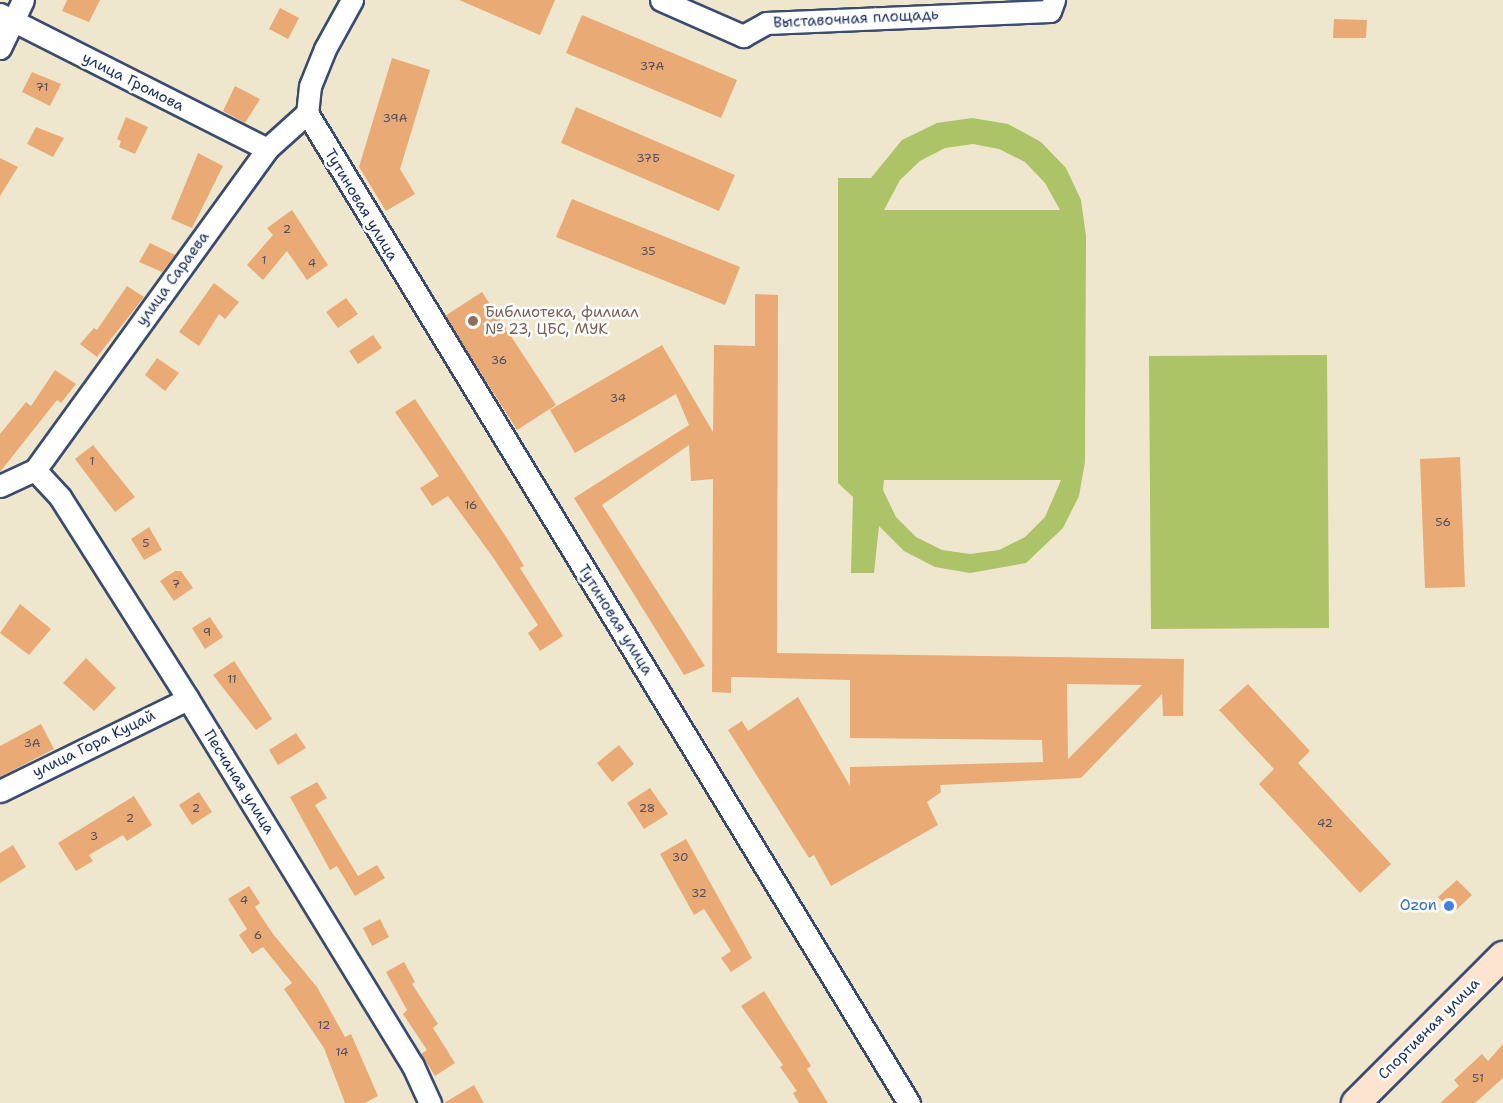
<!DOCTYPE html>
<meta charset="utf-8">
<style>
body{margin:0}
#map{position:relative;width:1503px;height:1103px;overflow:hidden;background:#efe7cd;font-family:"Shantell Sans",sans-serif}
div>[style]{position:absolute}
.green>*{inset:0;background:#adc367}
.building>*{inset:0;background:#e9aa75}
.roads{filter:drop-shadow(2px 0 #3b4b6f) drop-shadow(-2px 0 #3b4b6f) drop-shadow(0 2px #3b4b6f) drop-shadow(0 -2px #3b4b6f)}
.street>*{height:21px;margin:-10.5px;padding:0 10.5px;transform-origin:10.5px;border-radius:10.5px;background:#fff}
.secondary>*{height:28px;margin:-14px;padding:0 14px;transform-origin:14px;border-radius:14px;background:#fde4d1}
.dots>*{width:16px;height:16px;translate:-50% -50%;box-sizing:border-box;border:3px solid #fff;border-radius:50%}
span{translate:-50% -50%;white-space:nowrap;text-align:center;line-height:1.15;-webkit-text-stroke:5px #fff;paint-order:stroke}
.number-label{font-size:12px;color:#4e4e64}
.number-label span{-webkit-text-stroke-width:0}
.street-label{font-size:15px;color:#1b2f5e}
.education-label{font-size:15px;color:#785e54}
.left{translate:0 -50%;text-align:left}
.shop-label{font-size:15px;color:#366cbe}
.right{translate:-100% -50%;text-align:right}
</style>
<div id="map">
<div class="green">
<i style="clip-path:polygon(evenodd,972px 118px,1008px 124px,1041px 142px,1066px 168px,1081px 200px,1086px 236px,1085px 462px,1079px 496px,1063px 528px,1026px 563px,970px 573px,935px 567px,904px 551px,879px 526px,874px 573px,851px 573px,853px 497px,838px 483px,838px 178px,871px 178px,902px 140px,937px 123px,972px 118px,973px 144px,999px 149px,1025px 162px,1045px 183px,1060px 210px,884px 210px,900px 180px,920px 161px,945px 148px,973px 144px,972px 118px,884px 480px,1061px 480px,1045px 517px,1025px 537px,999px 550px,970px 554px,942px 550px,916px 537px,896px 517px,883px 490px,884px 480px)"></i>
<i style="clip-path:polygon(1327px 355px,1329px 628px,1151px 629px,1149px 356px)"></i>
</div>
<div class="building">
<i style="clip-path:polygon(67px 0,100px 0,89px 22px,62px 11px)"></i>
<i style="clip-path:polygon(459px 0,555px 0,540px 35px)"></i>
<i style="clip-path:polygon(280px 8px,299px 18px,288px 39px,269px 29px)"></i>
<i style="clip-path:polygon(582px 15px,737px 80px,721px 118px,566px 53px)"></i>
<i style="clip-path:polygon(1334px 19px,1367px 20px,1366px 38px,1333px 38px)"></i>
<i style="clip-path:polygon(392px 58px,430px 70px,400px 169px,415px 194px,386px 211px,359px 167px)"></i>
<i style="clip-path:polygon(32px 72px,61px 84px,50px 106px,22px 92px)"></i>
<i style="clip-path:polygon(235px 86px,260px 99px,245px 123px,223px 111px)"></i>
<i style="clip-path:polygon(576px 107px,735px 175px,719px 211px,561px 143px)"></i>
<i style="clip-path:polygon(126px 117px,148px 127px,135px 154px,119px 147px,121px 141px,117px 139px)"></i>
<i style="clip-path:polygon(36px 127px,64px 138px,53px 157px,27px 144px)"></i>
<i style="clip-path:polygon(198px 153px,223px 166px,192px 228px,171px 219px)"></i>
<i style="clip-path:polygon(0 158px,18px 167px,0 196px)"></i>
<i style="clip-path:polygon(572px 199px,740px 267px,725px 305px,556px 237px)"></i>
<i style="clip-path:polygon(292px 210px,328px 265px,307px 280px,287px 251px,263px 280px,247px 265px,273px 235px,267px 228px)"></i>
<i style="clip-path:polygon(150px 243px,175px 255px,162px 272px,139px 262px)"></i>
<i style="clip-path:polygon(214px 283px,239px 302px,225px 319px,219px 314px,199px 346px,179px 332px)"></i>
<i style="clip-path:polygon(127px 286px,144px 297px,97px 357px,80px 344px,94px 328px,97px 330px)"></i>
<i style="clip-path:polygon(482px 292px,556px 405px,517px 430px,445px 316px)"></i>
<i style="clip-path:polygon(evenodd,755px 294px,778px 295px,777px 653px,1184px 659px,1183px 716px,1163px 716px,1162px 694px,1081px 778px,940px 785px,941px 792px,927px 802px,938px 825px,831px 886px,814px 855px,809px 858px,728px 730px,742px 721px,748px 731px,798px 697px,850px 786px,850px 767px,1043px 762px,1042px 740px,850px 738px,850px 680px,731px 677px,731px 693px,712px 692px,713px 479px,691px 481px,689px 445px,602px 505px,705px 666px,684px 675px,574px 498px,689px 425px,676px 394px,575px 453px,550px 410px,662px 345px,713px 432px,714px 345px,755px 346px,755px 294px,1067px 684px,1142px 685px,1068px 759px,1067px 684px)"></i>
<i style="clip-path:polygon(346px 298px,358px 314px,338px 328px,326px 312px)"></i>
<i style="clip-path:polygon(373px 335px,382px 348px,358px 364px,349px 351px)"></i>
<i style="clip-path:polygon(157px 358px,179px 373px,165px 391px,145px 375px)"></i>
<i style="clip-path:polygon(55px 370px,76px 384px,61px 403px,57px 400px,0 472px,0 434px,26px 402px,31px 406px)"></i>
<i style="clip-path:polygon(415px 399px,510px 543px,524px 566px,520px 568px,563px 636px,540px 651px,528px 633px,538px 625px,492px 556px,448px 496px,432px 506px,420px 488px,439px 476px,395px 412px)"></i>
<i style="clip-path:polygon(93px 445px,135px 497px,115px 512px,75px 459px)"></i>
<i style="clip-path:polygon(1460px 457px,1465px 587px,1425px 588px,1420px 459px)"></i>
<i style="clip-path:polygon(149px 527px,162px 550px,144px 560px,131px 539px)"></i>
<i style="clip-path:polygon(175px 571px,181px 571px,193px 588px,174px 601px,160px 581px)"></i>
<i style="clip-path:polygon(20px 604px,51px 629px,29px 655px,0 633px)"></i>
<i style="clip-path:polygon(210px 617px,223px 637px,205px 649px,192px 628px)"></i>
<i style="clip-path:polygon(86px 658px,116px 688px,94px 711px,63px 683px)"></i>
<i style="clip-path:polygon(234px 661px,272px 719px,256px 730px,213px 675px)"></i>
<i style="clip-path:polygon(1248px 684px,1310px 751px,1298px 763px,1391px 864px,1360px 893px,1259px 784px,1274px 769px,1219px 710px)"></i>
<i style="clip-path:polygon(41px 724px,54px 749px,0 777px,0 746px)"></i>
<i style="clip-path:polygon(296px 733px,306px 748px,278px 765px,269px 750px)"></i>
<i style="clip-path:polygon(619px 745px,634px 764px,612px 782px,597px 763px)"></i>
<i style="clip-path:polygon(317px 782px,327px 798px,315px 805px,358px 876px,377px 865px,385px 878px,355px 896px,337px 866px,330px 870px,290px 797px)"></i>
<i style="clip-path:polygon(650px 788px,668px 814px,644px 829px,627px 803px)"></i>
<i style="clip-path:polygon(199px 792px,212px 812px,192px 825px,179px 805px)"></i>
<i style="clip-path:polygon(134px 796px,152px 825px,127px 841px,123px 835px,89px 855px,93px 861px,76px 871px,58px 843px)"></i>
<i style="clip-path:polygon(686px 839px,752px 958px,731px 972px,721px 958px,731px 951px,704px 909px,694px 915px,660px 854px)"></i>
<i style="clip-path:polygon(13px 845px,26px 867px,0 883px,0 853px)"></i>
<i style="clip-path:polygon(1457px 880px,1472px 895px,1453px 913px,1438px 897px)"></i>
<i style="clip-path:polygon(249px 886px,260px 903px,255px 907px,273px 934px,317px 987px,345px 1037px,351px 1034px,378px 1096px,365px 1103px,345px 1103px,324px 1048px,284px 989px,292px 983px,263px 947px,252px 954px,239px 935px,247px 929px,228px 899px)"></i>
<i style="clip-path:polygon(380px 919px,389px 937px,372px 946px,363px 928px)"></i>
<i style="clip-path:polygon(404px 962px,415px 982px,412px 984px,438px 1024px,433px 1028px,455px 1063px,435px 1076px,421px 1054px,427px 1050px,403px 1014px,407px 1010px,386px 972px)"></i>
<i style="clip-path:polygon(764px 991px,811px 1066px,807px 1069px,828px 1103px,799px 1103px,793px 1093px,797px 1091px,780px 1067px,783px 1065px,741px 1006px)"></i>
<i style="clip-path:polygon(1503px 1044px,1503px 1078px,1475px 1103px,1440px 1103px,1459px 1086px,1454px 1080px,1482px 1054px,1488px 1061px)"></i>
<i style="clip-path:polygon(474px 1085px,484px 1103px,444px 1103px)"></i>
</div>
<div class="roads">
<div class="street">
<i style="left:352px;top:0;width:56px;rotate:118.9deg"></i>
<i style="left:325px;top:49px;width:40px;rotate:112deg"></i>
<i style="left:310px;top:86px;width:27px;rotate:96deg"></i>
<i style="left:307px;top:113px;width:1159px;rotate:58.7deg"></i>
<i style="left:661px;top:0;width:90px;rotate:23.7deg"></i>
<i style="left:743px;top:36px;width:26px;rotate:-29deg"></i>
<i style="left:766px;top:23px;width:284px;rotate:-2.4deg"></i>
<i style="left:1050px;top:11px;width:12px;rotate:-70deg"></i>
<i style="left:0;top:14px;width:299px;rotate:26.8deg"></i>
<i style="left:0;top:48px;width:53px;rotate:-64.4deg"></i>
<i style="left:35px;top:470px;width:37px;rotate:47deg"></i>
<i style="left:60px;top:497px;width:239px;rotate:57.6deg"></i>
<i style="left:188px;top:699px;width:430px;rotate:58.5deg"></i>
<i style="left:413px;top:1066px;width:41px;rotate:65.3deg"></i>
<i style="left:0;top:486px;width:38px;rotate:-25deg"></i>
<i style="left:35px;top:470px;width:396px;rotate:-54.1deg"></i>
<i style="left:267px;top:149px;width:54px;rotate:-42deg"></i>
<i style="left:0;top:791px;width:209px;rotate:-26.1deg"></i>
</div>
<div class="secondary">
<i style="left:1356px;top:1103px;width:208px;rotate:-45deg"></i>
</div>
</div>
<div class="dots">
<i style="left:473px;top:321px;background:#8d6e63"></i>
<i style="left:1449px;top:906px;background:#3f7fe0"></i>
</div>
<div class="number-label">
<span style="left:652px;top:67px">37А</span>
<span style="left:42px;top:88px">71</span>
<span style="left:395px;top:119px">39А</span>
<span style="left:648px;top:159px">37Б</span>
<span style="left:287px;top:230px">2</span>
<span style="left:648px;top:252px">35</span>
<span style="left:264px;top:261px">1</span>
<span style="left:312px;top:264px">4</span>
<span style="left:499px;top:361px">36</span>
<span style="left:618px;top:399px">34</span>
<span style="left:92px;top:462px">1</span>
<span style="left:471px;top:506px">16</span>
<span style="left:1443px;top:523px">56</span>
<span style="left:146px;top:544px">5</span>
<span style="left:176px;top:585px">7</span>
<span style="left:207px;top:633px">9</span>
<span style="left:232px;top:680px">11</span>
<span style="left:32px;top:744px">3А</span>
<span style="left:196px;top:809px">2</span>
<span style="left:647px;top:809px">28</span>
<span style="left:130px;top:819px">2</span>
<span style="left:1325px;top:824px">42</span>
<span style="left:94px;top:837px">3</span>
<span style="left:680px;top:858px">30</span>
<span style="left:699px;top:894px">32</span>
<span style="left:244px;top:901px">4</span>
<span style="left:258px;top:936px">6</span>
<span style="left:324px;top:1026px">12</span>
<span style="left:342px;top:1053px">14</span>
<span style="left:1478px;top:1079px">51</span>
</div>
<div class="street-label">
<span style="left:856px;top:19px;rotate:-3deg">Выставочная площадь</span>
<span style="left:133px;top:82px;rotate:27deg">улица Громова</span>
<span style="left:361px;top:205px;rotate:59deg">Тутиновая улица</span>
<span style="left:173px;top:279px;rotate:-54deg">улица Сараева</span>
<span style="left:615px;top:620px;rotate:58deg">Тутиновая улица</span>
<span style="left:94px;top:744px;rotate:-26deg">улица Гора Куцай</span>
<span style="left:239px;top:782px;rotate:58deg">Песчаная улица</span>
<span style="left:1429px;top:1029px;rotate:-45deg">Спортивная улица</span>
</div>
<div class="education-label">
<span class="left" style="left:485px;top:321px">Библиотека, филиал<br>№ 23, ЦБС, МУК</span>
</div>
<div class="shop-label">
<span class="right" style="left:1437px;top:906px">Ozon</span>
</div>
</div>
